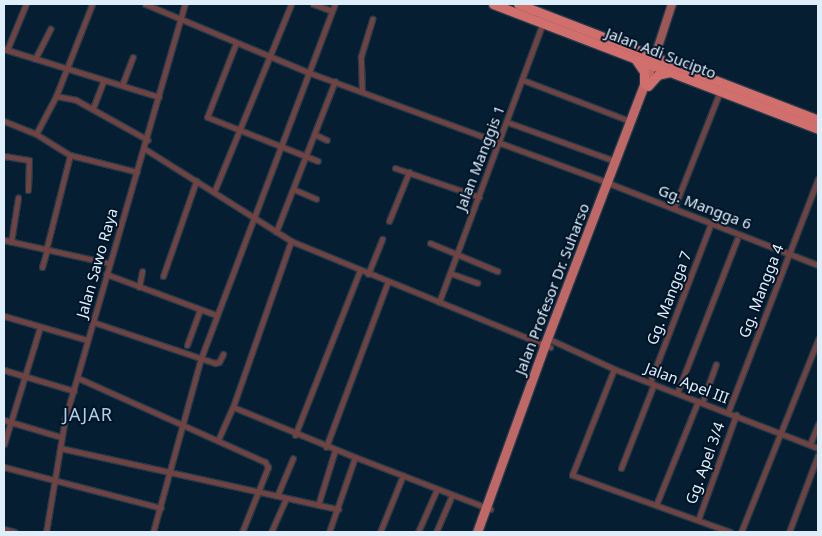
<!DOCTYPE html>
<style>
body{margin:0}
#map{position:relative;width:822px;height:536px;overflow:hidden;background:#051e31;font-family:"Noto Sans",sans-serif}
div>[style]{position:absolute}
.roads{filter:drop-shadow(1px 0 #243b4d) drop-shadow(-1px 0 #243b4d) drop-shadow(0 1px #243b4d) drop-shadow(0 -1px #243b4d)}
.minor>*{height:5px;margin:-2.5px;padding:0 2.5px;transform-origin:2.5px;border-radius:2.5px;background:#6e4341}
.secondary>*{height:8px;margin:-4px;padding:0 4px;transform-origin:4px;border-radius:4px;background:#9d5856}
.primary>*{height:9px;margin:-4.5px;padding:0 4.5px;transform-origin:4.5px;border-radius:4.5px;background:#c06865}
.trunk>*{height:9px;margin:-4.5px;padding:0 4.5px;transform-origin:4.5px;border-radius:4.5px;background:#d06f6c}
span{translate:-50% -50%;white-space:nowrap;text-align:center;line-height:1.15;-webkit-text-stroke:4px #001427;paint-order:stroke}
.street-label{font-size:15px;color:#dfeefb}
.quarter-label{font-size:18px;color:#b1cee8;letter-spacing:1px}
.frame{position:absolute;inset:0;border:5px solid #dfeefb;pointer-events:none}
</style>
<div id="map">
<div class="roads">
<div class="minor">
<i style="left:145px;top:4px;width:179px;rotate:22.7deg"></i>
<i style="left:310px;top:73px;width:321px;rotate:20.2deg"></i>
<i style="left:611px;top:184px;width:222px;rotate:21.4deg"></i>
<i style="left:313px;top:4px;width:20px;rotate:20deg"></i>
<i style="left:236px;top:43px;width:79px;rotate:111.4deg"></i>
<i style="left:207px;top:117px;width:119px;rotate:21.6deg"></i>
<i style="left:4px;top:49px;width:162px;rotate:17.2deg"></i>
<i style="left:7px;top:50px;width:50px;rotate:-67.6deg"></i>
<i style="left:35px;top:59px;width:34px;rotate:-63deg"></i>
<i style="left:523px;top:80px;width:115px;rotate:21deg"></i>
<i style="left:122px;top:85px;width:30px;rotate:-69deg"></i>
<i style="left:362px;top:91px;width:35px;rotate:-92deg"></i>
<i style="left:361px;top:56px;width:39px;rotate:-73deg"></i>
<i style="left:56px;top:96px;width:20px;rotate:11deg"></i>
<i style="left:76px;top:100px;width:82px;rotate:29.1deg"></i>
<i style="left:93px;top:108px;width:30px;rotate:-69deg"></i>
<i style="left:4px;top:121px;width:35px;rotate:22deg"></i>
<i style="left:36px;top:134px;width:40px;rotate:32deg"></i>
<i style="left:70px;top:155px;width:69px;rotate:14.2deg"></i>
<i style="left:507px;top:122px;width:115px;rotate:19.9deg"></i>
<i style="left:36px;top:134px;width:43px;rotate:-62.2deg"></i>
<i style="left:56px;top:96px;width:99px;rotate:-68.6deg"></i>
<i style="left:314px;top:134px;width:14px;rotate:25deg"></i>
<i style="left:145px;top:149px;width:173px;rotate:32.2deg"></i>
<i style="left:291px;top:241px;width:280px;rotate:22.3deg"></i>
<i style="left:4px;top:156px;width:25px;rotate:9deg"></i>
<i style="left:29px;top:160px;width:30px;rotate:92deg"></i>
<i style="left:395px;top:168px;width:89px;rotate:19deg"></i>
<i style="left:293px;top:189px;width:25px;rotate:23deg"></i>
<i style="left:214px;top:192px;width:203px;rotate:-67.7deg"></i>
<i style="left:674px;top:208px;width:126px;rotate:-68.5deg"></i>
<i style="left:389px;top:221px;width:53px;rotate:-67.8deg"></i>
<i style="left:276px;top:232px;width:162px;rotate:-68.7deg"></i>
<i style="left:4px;top:240px;width:107px;rotate:12.5deg"></i>
<i style="left:291px;top:241px;width:176px;rotate:109.3deg"></i>
<i style="left:233px;top:407px;width:132px;rotate:22.3deg"></i>
<i style="left:11px;top:242px;width:45px;rotate:-81deg"></i>
<i style="left:430px;top:243px;width:73px;rotate:22.7deg"></i>
<i style="left:46px;top:250px;width:98px;rotate:-75.8deg"></i>
<i style="left:42px;top:267px;width:18px;rotate:-74deg"></i>
<i style="left:450px;top:273px;width:29px;rotate:20deg"></i>
<i style="left:106px;top:274px;width:117px;rotate:20.4deg"></i>
<i style="left:368px;top:274px;width:38px;rotate:-68deg"></i>
<i style="left:163px;top:276px;width:101px;rotate:-70.8deg"></i>
<i style="left:139px;top:287px;width:16px;rotate:-79deg"></i>
<i style="left:439px;top:302px;width:298px;rotate:-69.6deg"></i>
<i style="left:4px;top:316px;width:86px;rotate:16.1deg"></i>
<i style="left:93px;top:322px;width:129px;rotate:18.6deg"></i>
<i style="left:215px;top:363px;width:4px;rotate:-14deg"></i>
<i style="left:219px;top:362px;width:9px;rotate:-63deg"></i>
<i style="left:547px;top:338px;width:74px;rotate:24.8deg"></i>
<i style="left:614px;top:369px;width:219px;rotate:21.2deg"></i>
<i style="left:187px;top:345px;width:38px;rotate:-70deg"></i>
<i style="left:614px;top:369px;width:114px;rotate:111.6deg"></i>
<i style="left:572px;top:475px;width:168px;rotate:19.8deg"></i>
<i style="left:4px;top:370px;width:73px;rotate:16.7deg"></i>
<i style="left:78px;top:378px;width:205px;rotate:24.2deg"></i>
<i style="left:265px;top:462px;width:6px;rotate:59deg"></i>
<i style="left:268px;top:467px;width:70px;rotate:111.8deg"></i>
<i style="left:650px;top:382px;width:170px;rotate:-69deg"></i>
<i style="left:677px;top:393px;width:165px;rotate:-68.7deg"></i>
<i style="left:702px;top:403px;width:41px;rotate:-70.3deg"></i>
<i style="left:728px;top:412px;width:250px;rotate:-68.9deg"></i>
<i style="left:4px;top:420px;width:59px;rotate:16.6deg"></i>
<i style="left:295px;top:435px;width:177px;rotate:-68.5deg"></i>
<i style="left:218px;top:440px;width:36px;rotate:-66deg"></i>
<i style="left:4px;top:444px;width:122px;rotate:-72.9deg"></i>
<i style="left:810px;top:444px;width:22px;rotate:-68deg"></i>
<i style="left:326px;top:447px;width:177px;rotate:-69.5deg"></i>
<i style="left:60px;top:448px;width:285px;rotate:12.4deg"></i>
<i style="left:4px;top:467px;width:162px;rotate:14.6deg"></i>
<i style="left:621px;top:468px;width:90px;rotate:-68.6deg"></i>
<i style="left:277px;top:496px;width:41px;rotate:-67.2deg"></i>
<i style="left:318px;top:505px;width:58px;rotate:-72.8deg"></i>
<i style="left:656px;top:505px;width:112px;rotate:-68deg"></i>
<i style="left:698px;top:520px;width:112px;rotate:-70.1deg"></i>
<i style="left:4px;top:529px;width:11px;rotate:15deg"></i>
<i style="left:46px;top:532px;width:115px;rotate:-80.5deg"></i>
<i style="left:65px;top:419px;width:432px;rotate:-73.9deg"></i>
<i style="left:153px;top:532px;width:180px;rotate:-74.6deg"></i>
<i style="left:201px;top:358px;width:379px;rotate:-69.3deg"></i>
<i style="left:271px;top:532px;width:37px;rotate:-66deg"></i>
<i style="left:329px;top:532px;width:79px;rotate:-70.9deg"></i>
<i style="left:355px;top:457px;width:145px;rotate:21.1deg"></i>
<i style="left:380px;top:532px;width:61px;rotate:-68deg"></i>
<i style="left:418px;top:532px;width:47px;rotate:-66.2deg"></i>
<i style="left:436px;top:532px;width:40px;rotate:-66.6deg"></i>
<i style="left:741px;top:532px;width:208px;rotate:-68.2deg"></i>
<i style="left:789px;top:532px;width:82px;rotate:-69.4deg"></i>
</div>
<div class="secondary">
<i style="left:655px;top:56px;width:55px;rotate:-71.9deg"></i>
</div>
<div class="primary">
<i style="left:477px;top:532px;width:200px;rotate:-70.1deg"></i>
<i style="left:545px;top:344px;width:305px;rotate:-69.1deg"></i>
</div>
<div class="trunk">
<i style="left:493px;top:4px;width:348px;rotate:21deg"></i>
<i style="left:518px;top:4px;width:322px;rotate:21.1deg"></i>
<i style="left:636px;top:60px;width:14px;rotate:56deg"></i>
<i style="left:644px;top:72px;width:12px;rotate:90deg"></i>
<i style="left:648px;top:86px;width:15px;rotate:-48deg"></i>
<i style="left:658px;top:75px;width:12px;rotate:-14deg"></i>
</div>
</div>
<div class="street-label">
<span style="left:661px;top:53px;rotate:21deg">Jalan Adi Sucipto</span>
<span style="left:480px;top:158px;rotate:-69deg">Jalan Manggis 1</span>
<span style="left:705px;top:207px;rotate:21deg">Gg. Mangga 6</span>
<span style="left:97px;top:263px;rotate:-74deg">Jalan Sawo Raya</span>
<span style="left:552px;top:289px;rotate:-69deg">Jalan Profesor Dr. Suharso</span>
<span style="left:761px;top:291px;rotate:-69deg">Gg. Mangga 4</span>
<span style="left:669px;top:298px;rotate:-69deg">Gg. Mangga 7</span>
<span style="left:687px;top:383px;rotate:21deg">Jalan Apel III</span>
<span style="left:705px;top:463px;rotate:-70deg">Gg. Apel 3/4</span>
</div>
<div class="quarter-label">
<span style="left:88px;top:414px">JAJAR</span>
</div>
<div class="frame"></div>
</div>
